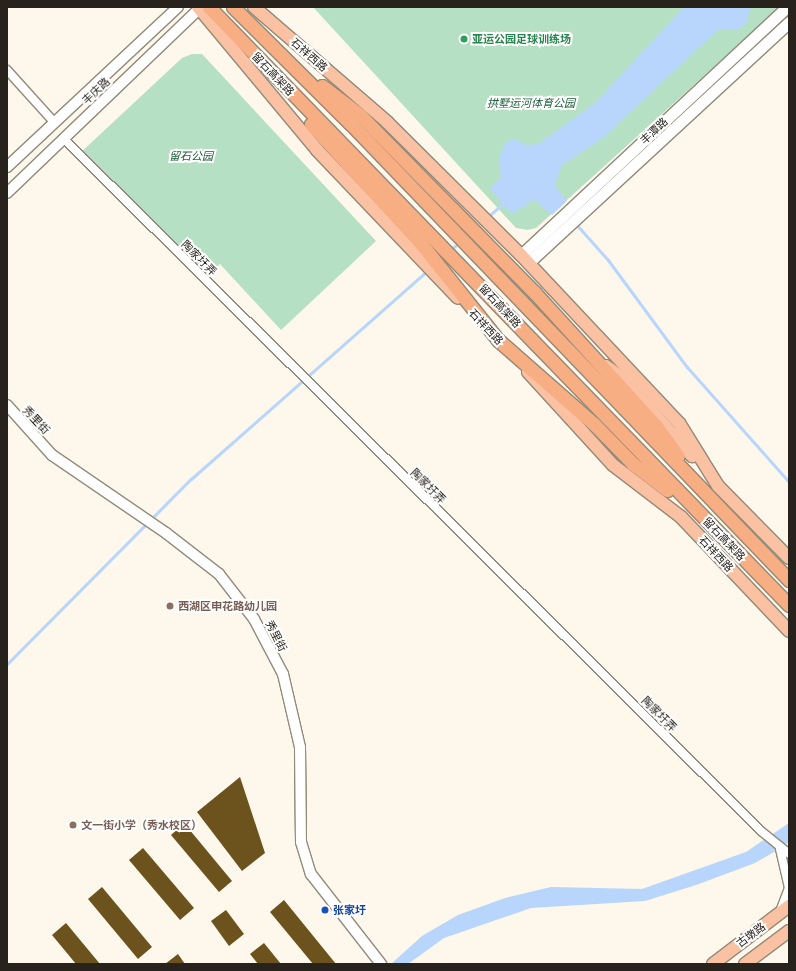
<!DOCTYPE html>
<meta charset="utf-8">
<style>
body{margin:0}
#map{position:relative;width:796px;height:971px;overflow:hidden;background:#fdf7ec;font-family:"Times New Roman","Noto Sans SC",serif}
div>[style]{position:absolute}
.green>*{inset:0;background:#b5e0c4}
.water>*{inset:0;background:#b8d5fc}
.stream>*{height:3px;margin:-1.5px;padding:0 1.5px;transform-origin:1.5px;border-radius:1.5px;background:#b8d5fc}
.building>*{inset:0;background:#6c531d}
.roads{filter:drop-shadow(1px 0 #938a79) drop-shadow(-1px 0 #938a79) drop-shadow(0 1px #938a79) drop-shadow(0 -1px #938a79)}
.minor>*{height:8px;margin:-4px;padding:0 4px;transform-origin:4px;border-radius:4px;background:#fff}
.tertiary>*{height:10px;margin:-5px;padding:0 5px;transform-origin:5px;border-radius:5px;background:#fff}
.secondary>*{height:11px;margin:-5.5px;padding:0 5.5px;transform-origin:5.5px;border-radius:5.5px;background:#fff}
.primary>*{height:12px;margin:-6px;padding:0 6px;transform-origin:6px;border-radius:6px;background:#fac2a2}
.trunk>*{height:13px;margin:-6.5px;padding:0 6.5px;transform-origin:6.5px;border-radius:6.5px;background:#f8ae83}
.dots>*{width:11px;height:11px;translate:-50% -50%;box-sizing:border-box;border:2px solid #fff;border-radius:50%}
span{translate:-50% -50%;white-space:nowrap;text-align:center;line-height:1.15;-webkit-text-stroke:4px #fff;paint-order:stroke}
.leisure-label{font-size:11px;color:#27864d;font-weight:700}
.left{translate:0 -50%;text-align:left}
.street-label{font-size:11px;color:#27231c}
.park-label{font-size:11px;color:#1e5f3d;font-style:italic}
.education-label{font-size:11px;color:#785e54;font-weight:700}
.transit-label{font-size:11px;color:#164399;font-weight:700}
.frame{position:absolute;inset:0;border:8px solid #27231c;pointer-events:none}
</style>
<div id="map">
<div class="green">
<i style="clip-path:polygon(313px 7px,780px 7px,536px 228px,528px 230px,516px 228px)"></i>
<i style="clip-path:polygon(192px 54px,202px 54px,376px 241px,281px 330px,220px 264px,204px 278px,78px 155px,182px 58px)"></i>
</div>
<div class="water">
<i style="clip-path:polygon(684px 7px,751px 7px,746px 24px,737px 30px,719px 29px,603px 138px,561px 166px,555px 186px,567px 201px,552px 215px,534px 200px,512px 214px,490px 189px,501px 177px,499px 158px,504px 145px,513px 138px,526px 145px,538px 144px,595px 103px)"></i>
<i style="clip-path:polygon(789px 823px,789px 842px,784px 846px,755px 863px,696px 885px,645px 901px,531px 908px,444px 938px,408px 964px,391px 964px,422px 936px,458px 915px,505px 898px,551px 887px,642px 889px,746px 852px)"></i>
</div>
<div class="stream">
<i style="left:486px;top:218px;width:25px;rotate:-40deg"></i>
<i style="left:575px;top:223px;width:50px;rotate:48.3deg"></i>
<i style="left:608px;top:260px;width:133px;rotate:53.6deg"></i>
<i style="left:687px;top:367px;width:154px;rotate:48.4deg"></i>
<i style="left:450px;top:250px;width:13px;rotate:-39deg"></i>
<i style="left:7px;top:664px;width:261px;rotate:-45.2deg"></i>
<i style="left:191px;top:479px;width:315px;rotate:-41.4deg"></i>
</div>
<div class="building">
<i style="clip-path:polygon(240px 777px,265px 853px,242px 871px,197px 812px)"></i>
<i style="clip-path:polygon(184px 823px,232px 881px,219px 892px,171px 835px)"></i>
<i style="clip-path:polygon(143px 848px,194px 908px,180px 920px,129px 860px)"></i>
<i style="clip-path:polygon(102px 887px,152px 947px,138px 959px,88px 899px)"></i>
<i style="clip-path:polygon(284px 900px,336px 964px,313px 964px,270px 912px)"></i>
<i style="clip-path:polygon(226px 910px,244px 934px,229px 946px,211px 921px)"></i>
<i style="clip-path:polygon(66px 923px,100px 964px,76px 964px,52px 935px)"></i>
<i style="clip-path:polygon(264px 943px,281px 964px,258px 964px,250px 954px)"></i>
<i style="clip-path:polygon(178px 954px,185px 964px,165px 964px)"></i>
</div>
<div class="roads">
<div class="minor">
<i style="left:7px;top:70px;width:70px;rotate:47.9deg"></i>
<i style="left:63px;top:138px;width:984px;rotate:44.79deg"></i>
<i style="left:761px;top:831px;width:36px;rotate:39deg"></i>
<i style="left:780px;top:849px;width:40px;rotate:77deg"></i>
<i style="left:789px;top:888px;width:25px;rotate:111deg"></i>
</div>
<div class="tertiary">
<i style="left:7px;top:167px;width:234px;rotate:-43.1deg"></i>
<i style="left:7px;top:193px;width:269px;rotate:-43.8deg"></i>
<i style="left:7px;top:405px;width:67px;rotate:48deg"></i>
<i style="left:52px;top:455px;width:138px;rotate:34.4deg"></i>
<i style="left:166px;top:533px;width:67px;rotate:37.7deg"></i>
<i style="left:219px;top:574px;width:57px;rotate:52.1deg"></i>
<i style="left:254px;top:619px;width:62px;rotate:62.2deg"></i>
<i style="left:283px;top:674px;width:75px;rotate:76.9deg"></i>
<i style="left:300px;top:747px;width:95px;rotate:89.4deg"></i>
<i style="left:301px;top:842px;width:34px;rotate:73deg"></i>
<i style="left:311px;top:874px;width:114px;rotate:52.1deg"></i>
</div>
<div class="secondary">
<i style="left:521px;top:255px;width:364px;rotate:-43deg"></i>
<i style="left:528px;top:263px;width:355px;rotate:-42.7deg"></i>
</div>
<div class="primary">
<i style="left:198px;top:7px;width:186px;rotate:50.2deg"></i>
<i style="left:317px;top:150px;width:204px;rotate:46.4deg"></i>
<i style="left:254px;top:7px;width:176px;rotate:40.8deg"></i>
<i style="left:387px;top:122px;width:189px;rotate:44.8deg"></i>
<i style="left:521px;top:255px;width:231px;rotate:46.8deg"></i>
<i style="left:679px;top:423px;width:74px;rotate:58.2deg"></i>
<i style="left:718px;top:486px;width:101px;rotate:45.4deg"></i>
<i style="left:606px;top:366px;width:17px;rotate:36deg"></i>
<i style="left:620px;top:376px;width:108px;rotate:48deg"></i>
<i style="left:528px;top:372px;width:126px;rotate:47.6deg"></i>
<i style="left:613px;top:465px;width:86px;rotate:37.4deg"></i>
<i style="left:681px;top:517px;width:157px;rotate:46.5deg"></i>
<i style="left:713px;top:964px;width:96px;rotate:-37.3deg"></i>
<i style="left:745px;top:964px;width:55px;rotate:-36.9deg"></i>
</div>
<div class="trunk">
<i style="left:209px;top:7px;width:833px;rotate:45.88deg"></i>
<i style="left:233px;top:7px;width:165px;rotate:44.8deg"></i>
<i style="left:350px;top:123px;width:634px;rotate:46.15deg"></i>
<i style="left:322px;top:86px;width:48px;rotate:37.3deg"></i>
<i style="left:360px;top:115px;width:250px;rotate:45.5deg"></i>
<i style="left:535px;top:293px;width:180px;rotate:47.7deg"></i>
<i style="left:656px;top:426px;width:37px;rotate:54deg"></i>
<i style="left:311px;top:124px;width:159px;rotate:47.3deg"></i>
<i style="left:419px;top:241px;width:127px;rotate:51.4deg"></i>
<i style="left:498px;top:340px;width:128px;rotate:41.2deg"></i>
<i style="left:594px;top:424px;width:56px;rotate:45.7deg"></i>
<i style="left:633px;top:464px;width:43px;rotate:37.4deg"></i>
</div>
</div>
<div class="dots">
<i style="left:464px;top:39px;background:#2e9e5b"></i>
<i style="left:170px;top:606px;background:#8d6e63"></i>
<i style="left:73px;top:825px;background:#8d6e63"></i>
<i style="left:325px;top:910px;background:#1a4fb4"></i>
</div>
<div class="leisure-label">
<span class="left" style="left:472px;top:39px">亚运公园足球训练场</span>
</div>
<div class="street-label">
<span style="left:309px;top:55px;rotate:41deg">石祥西路</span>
<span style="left:273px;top:74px;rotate:46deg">留石高架路</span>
<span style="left:96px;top:91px;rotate:-43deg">丰庆路</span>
<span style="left:654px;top:131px;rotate:-43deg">丰潭路</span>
<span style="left:199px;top:258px;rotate:45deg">陶家圩弄</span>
<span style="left:500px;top:306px;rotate:47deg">留石高架路</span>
<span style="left:486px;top:327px;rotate:47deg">石祥西路</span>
<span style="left:36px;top:420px;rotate:47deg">秀里街</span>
<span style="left:428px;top:486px;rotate:45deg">陶家圩弄</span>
<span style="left:724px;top:539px;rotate:46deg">留石高架路</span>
<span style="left:716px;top:554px;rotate:47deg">石祥西路</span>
<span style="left:276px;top:636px;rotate:63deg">秀里街</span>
<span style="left:659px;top:714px;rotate:45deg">陶家圩弄</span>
<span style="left:751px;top:935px;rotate:-37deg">古墩路</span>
</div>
<div class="park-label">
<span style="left:531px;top:103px">拱墅运河体育公园</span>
<span style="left:191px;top:156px">留石公园</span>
</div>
<div class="education-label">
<span class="left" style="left:178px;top:606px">西湖区申花路幼儿园</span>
<span class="left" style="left:81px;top:825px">文一街小学（秀水校区）</span>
</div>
<div class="transit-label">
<span class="left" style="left:333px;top:910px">张家圩</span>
</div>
<div class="frame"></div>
</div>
